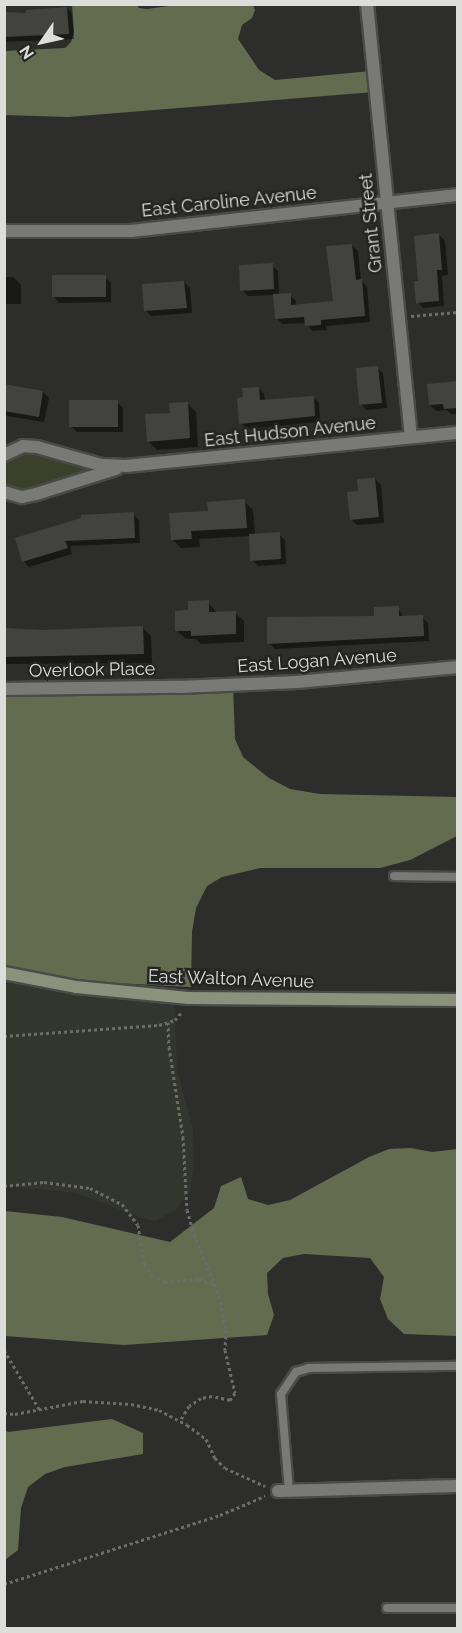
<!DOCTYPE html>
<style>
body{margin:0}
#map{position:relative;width:462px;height:1633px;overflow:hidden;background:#2d2e2b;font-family:Raleway,sans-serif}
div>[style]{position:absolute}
.built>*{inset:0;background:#33362d}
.green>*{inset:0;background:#3a402a}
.forest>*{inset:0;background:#646c4f}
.shadow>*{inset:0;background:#0007}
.building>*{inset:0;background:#424340}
.path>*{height:3px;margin-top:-1.5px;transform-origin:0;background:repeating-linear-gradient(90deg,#6c6d6a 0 3px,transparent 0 6px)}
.roads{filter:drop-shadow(2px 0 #4a4a48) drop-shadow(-2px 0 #4a4a48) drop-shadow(0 2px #4a4a48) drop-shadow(0 -2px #4a4a48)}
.lane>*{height:8px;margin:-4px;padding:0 4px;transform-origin:4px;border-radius:4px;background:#797a76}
.street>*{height:12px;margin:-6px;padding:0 6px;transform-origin:6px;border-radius:6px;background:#797a76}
.secondary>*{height:12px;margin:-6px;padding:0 6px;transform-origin:6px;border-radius:6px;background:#8b917a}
span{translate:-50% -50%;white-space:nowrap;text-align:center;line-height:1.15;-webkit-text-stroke:5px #242422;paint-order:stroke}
.street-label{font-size:18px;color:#dddedc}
.frame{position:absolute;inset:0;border:6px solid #dddedc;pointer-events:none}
.north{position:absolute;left:12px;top:12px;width:60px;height:60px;-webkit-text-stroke:4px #242422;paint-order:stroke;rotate:236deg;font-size:16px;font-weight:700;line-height:24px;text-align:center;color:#dddedc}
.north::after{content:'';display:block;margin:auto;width:21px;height:27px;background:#dddedc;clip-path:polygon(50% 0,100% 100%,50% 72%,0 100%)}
</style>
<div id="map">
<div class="built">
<i style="clip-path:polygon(4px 969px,76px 981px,174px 987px,177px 1070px,193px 1129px,194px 1162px,190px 1191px,176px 1210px,155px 1221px,139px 1217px,77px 1193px,5px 1186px)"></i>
</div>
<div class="green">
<i style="clip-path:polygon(23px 447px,125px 466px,36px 494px,5px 492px,4px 455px)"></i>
</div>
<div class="forest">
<i style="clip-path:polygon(183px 4px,253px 5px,255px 10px,252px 18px,242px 25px,238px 39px,259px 70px,275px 80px,371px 71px,374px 92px,68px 117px,4px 115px,4px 51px,65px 48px,71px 42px,74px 32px,72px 5px,137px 5px,139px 8px,147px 9px)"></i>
<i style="clip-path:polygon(233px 684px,235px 739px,243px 757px,269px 778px,290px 789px,320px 794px,457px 797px,457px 836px,410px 860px,380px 868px,260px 868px,222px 877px,207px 886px,196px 908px,192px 932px,191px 987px,76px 981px,5px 969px,4px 689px)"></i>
<i style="clip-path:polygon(411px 1148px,432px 1152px,457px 1149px,457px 1336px,404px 1334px,388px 1319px,380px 1299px,384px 1277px,370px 1258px,304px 1254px,283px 1258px,267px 1273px,268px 1294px,274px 1315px,267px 1335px,124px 1345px,5px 1336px,5px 1211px,62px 1217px,170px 1242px,214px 1208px,221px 1186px,241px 1177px,248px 1199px,268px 1205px,290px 1200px,369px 1157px,389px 1149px)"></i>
<i style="clip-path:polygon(112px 1419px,143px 1433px,143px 1454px,65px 1467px,45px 1474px,28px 1487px,21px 1508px,18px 1550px,5px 1560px,5px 1430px,8px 1432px)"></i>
</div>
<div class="shadow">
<i style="clip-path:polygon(67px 8px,72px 14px,74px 39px,4px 42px,4px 13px,28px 14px)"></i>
<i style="clip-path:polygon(439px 235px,445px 241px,448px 275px,442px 276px,444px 306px,423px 308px,418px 302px)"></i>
<i style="clip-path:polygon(352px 245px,358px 251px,361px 280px,367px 287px,370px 322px,326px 326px,327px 330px,312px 331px,306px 323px,282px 324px,277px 318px,275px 295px,248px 296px,242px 290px,272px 265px,278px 271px,279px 295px,290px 295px,296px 301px,296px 306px,335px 303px)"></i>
<i style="clip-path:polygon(4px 277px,13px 277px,21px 285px,21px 304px,4px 304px)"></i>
<i style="clip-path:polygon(105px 277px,111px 283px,111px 302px,59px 303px,54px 297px)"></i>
<i style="clip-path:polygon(184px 282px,190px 288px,192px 313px,151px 316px,145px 310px)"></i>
<i style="clip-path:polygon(377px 368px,383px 373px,387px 408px,366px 410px,361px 404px)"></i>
<i style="clip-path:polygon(458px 382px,458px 414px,451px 414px,446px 410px,436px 411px,430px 405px)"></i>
<i style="clip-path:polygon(259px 388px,264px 394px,265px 401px,313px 397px,319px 403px,320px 422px,247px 429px,241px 423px,245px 399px)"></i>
<i style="clip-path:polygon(4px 391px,43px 392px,49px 398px,44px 422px,7px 416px,4px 413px)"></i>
<i style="clip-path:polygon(117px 402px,123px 408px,123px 432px,77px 432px,71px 426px)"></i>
<i style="clip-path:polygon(187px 403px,196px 412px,198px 447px,157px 450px,148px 441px,171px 414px)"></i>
<i style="clip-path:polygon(375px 479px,381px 485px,384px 523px,357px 525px,351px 519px,360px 492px)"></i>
<i style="clip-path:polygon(244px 501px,253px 510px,255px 535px,279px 534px,285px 540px,286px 564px,258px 566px,252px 560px,250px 536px,199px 539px,200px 547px,181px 548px,172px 539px,209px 512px)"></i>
<i style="clip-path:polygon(133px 514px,139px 520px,140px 543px,70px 546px,72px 554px,29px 567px,23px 561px,17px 539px)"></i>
<i style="clip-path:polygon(208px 602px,217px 613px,235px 613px,244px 621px,244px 642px,201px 644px,196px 639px,186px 639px,177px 631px,190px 612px)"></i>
<i style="clip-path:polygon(398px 608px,404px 618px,422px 617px,428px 623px,429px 641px,275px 649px,269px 643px,376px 617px)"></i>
<i style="clip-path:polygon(142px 627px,151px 636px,152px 663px,4px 664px,4px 630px,43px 632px)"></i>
</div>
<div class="building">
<i style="clip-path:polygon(67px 7px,69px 34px,4px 37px,4px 12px,26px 13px,26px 10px)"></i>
<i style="clip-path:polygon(439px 233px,442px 270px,437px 270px,439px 301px,416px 303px,414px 281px,418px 281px,414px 236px)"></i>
<i style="clip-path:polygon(352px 244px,356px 280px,362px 279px,365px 316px,321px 320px,321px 325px,305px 326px,304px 317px,275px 319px,273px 294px,291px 293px,291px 305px,333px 301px,326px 246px)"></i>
<i style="clip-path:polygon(273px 263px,274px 289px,240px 291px,239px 265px)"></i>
<i style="clip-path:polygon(52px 275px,106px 275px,106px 297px,52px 297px)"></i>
<i style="clip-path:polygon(184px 281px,187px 308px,144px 311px,142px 284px)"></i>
<i style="clip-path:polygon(378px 366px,382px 403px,359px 405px,356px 368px)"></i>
<i style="clip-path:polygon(458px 381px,458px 408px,444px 409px,443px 404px,429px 405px,427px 384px)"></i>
<i style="clip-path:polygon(4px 384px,43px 391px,39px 417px,4px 411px)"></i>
<i style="clip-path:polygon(259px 387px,260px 400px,314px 396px,315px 416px,239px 424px,237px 398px,243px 397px,242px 388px)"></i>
<i style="clip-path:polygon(69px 400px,118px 400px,118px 427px,69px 427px)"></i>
<i style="clip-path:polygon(188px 402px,190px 438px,147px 442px,145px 414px,170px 413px,169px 403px)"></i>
<i style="clip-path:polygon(375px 478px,379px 517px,350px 520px,347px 492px,358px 491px,357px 479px)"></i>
<i style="clip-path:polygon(245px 499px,247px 528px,191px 531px,192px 539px,171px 540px,169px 513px,208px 511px,207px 502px)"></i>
<i style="clip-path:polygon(134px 512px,135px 538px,65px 541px,68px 548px,22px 562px,15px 538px,81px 518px,81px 515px)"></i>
<i style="clip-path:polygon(280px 532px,281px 559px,250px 561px,249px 534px)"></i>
<i style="clip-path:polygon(209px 600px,209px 612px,236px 611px,236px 634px,191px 636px,191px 631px,175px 631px,175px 611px,188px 610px,188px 601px)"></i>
<i style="clip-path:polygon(399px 606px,399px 616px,423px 615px,424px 636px,267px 644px,267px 617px,374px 616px,374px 607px)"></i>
<i style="clip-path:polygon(143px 626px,144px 654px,4px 657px,4px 628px,43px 630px)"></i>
</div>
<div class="path">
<i style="left:411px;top:316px;width:47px;rotate:-4.9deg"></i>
<i style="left:168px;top:1022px;width:25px;rotate:88deg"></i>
<i style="left:169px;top:1047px;width:91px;rotate:81.2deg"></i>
<i style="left:183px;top:1137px;width:73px;rotate:86.9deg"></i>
<i style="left:187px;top:1210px;width:25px;rotate:74deg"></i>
<i style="left:194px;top:1234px;width:67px;rotate:68deg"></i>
<i style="left:219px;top:1296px;width:35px;rotate:78deg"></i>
<i style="left:226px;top:1330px;width:20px;rotate:93deg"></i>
<i style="left:225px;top:1350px;width:44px;rotate:76.9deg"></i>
<i style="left:235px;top:1393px;width:9px;rotate:126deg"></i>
<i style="left:230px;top:1400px;width:18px;rotate:-167deg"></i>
<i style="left:212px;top:1396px;width:11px;rotate:170deg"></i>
<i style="left:201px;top:1398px;width:14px;rotate:146deg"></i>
<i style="left:189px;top:1406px;width:17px;rotate:121deg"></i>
<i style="left:4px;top:1036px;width:155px;rotate:-4.1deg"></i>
<i style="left:159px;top:1025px;width:17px;rotate:-17deg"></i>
<i style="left:175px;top:1020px;width:9px;rotate:-49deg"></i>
<i style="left:4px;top:1186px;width:40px;rotate:-5.7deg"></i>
<i style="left:44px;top:1182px;width:46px;rotate:7.4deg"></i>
<i style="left:90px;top:1188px;width:36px;rotate:27deg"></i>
<i style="left:122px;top:1204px;width:26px;rotate:53deg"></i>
<i style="left:138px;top:1225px;width:39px;rotate:81deg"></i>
<i style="left:144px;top:1264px;width:14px;rotate:54deg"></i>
<i style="left:152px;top:1275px;width:15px;rotate:28deg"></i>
<i style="left:165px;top:1282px;width:34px;rotate:-5deg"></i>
<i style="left:199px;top:1279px;width:17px;rotate:21deg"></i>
<i style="left:4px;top:1350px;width:69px;rotate:59.3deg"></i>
<i style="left:4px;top:1413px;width:11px;rotate:5deg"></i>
<i style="left:15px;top:1414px;width:69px;rotate:-10.8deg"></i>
<i style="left:83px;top:1401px;width:48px;rotate:3.6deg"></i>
<i style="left:131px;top:1404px;width:29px;rotate:12deg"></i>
<i style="left:159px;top:1410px;width:32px;rotate:28deg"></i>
<i style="left:187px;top:1425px;width:24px;rotate:36deg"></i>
<i style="left:206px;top:1439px;width:21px;rotate:65deg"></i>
<i style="left:215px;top:1458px;width:14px;rotate:45deg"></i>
<i style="left:225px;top:1468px;width:44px;rotate:24.2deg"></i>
<i style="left:4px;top:1584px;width:227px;rotate:-17.7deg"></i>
<i style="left:220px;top:1515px;width:49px;rotate:-22.9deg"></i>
</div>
<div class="roads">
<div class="lane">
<i style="left:394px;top:876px;width:64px;rotate:0.9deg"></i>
<i style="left:289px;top:1491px;width:97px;rotate:-94.7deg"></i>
<i style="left:281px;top:1394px;width:27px;rotate:-56deg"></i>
<i style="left:296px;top:1372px;width:14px;rotate:-17deg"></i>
<i style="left:309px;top:1368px;width:149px;rotate:-0.8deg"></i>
<i style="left:387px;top:1608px;width:71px"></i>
</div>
<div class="street">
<i style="left:367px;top:4px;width:435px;rotate:84.2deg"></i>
<i style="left:4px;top:231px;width:127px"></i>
<i style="left:131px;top:231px;width:329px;rotate:-6.3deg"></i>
<i style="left:4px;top:455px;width:21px;rotate:-25deg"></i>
<i style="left:23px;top:446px;width:14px;rotate:4deg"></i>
<i style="left:37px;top:447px;width:66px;rotate:15.7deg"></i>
<i style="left:101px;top:465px;width:25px;rotate:2deg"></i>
<i style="left:126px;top:466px;width:334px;rotate:-5.7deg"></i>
<i style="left:4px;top:492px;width:19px;rotate:16deg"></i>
<i style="left:22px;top:497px;width:14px;rotate:-12deg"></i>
<i style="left:36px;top:494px;width:84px;rotate:-17.4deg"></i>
<i style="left:4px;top:689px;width:175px;rotate:-0.7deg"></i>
<i style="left:179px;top:687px;width:118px;rotate:-2.4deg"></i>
<i style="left:297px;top:682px;width:162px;rotate:-5.3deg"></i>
<i style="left:278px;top:1491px;width:180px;rotate:-1.6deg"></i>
</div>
<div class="secondary">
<i style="left:4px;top:973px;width:73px;rotate:11deg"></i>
<i style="left:76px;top:987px;width:113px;rotate:5.6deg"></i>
<i style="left:188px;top:998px;width:270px;rotate:0.4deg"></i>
</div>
</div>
<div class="street-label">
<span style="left:229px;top:202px;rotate:-6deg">East Caroline Avenue</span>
<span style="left:371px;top:223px;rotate:-96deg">Grant Street</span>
<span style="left:290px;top:432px;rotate:-6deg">East Hudson Avenue</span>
<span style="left:317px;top:661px;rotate:-4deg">East Logan Avenue</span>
<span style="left:92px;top:670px;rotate:-1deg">Overlook Place</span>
<span style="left:231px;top:979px;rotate:2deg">East Walton Avenue</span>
</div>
<div class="frame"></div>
<div class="north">N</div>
</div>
